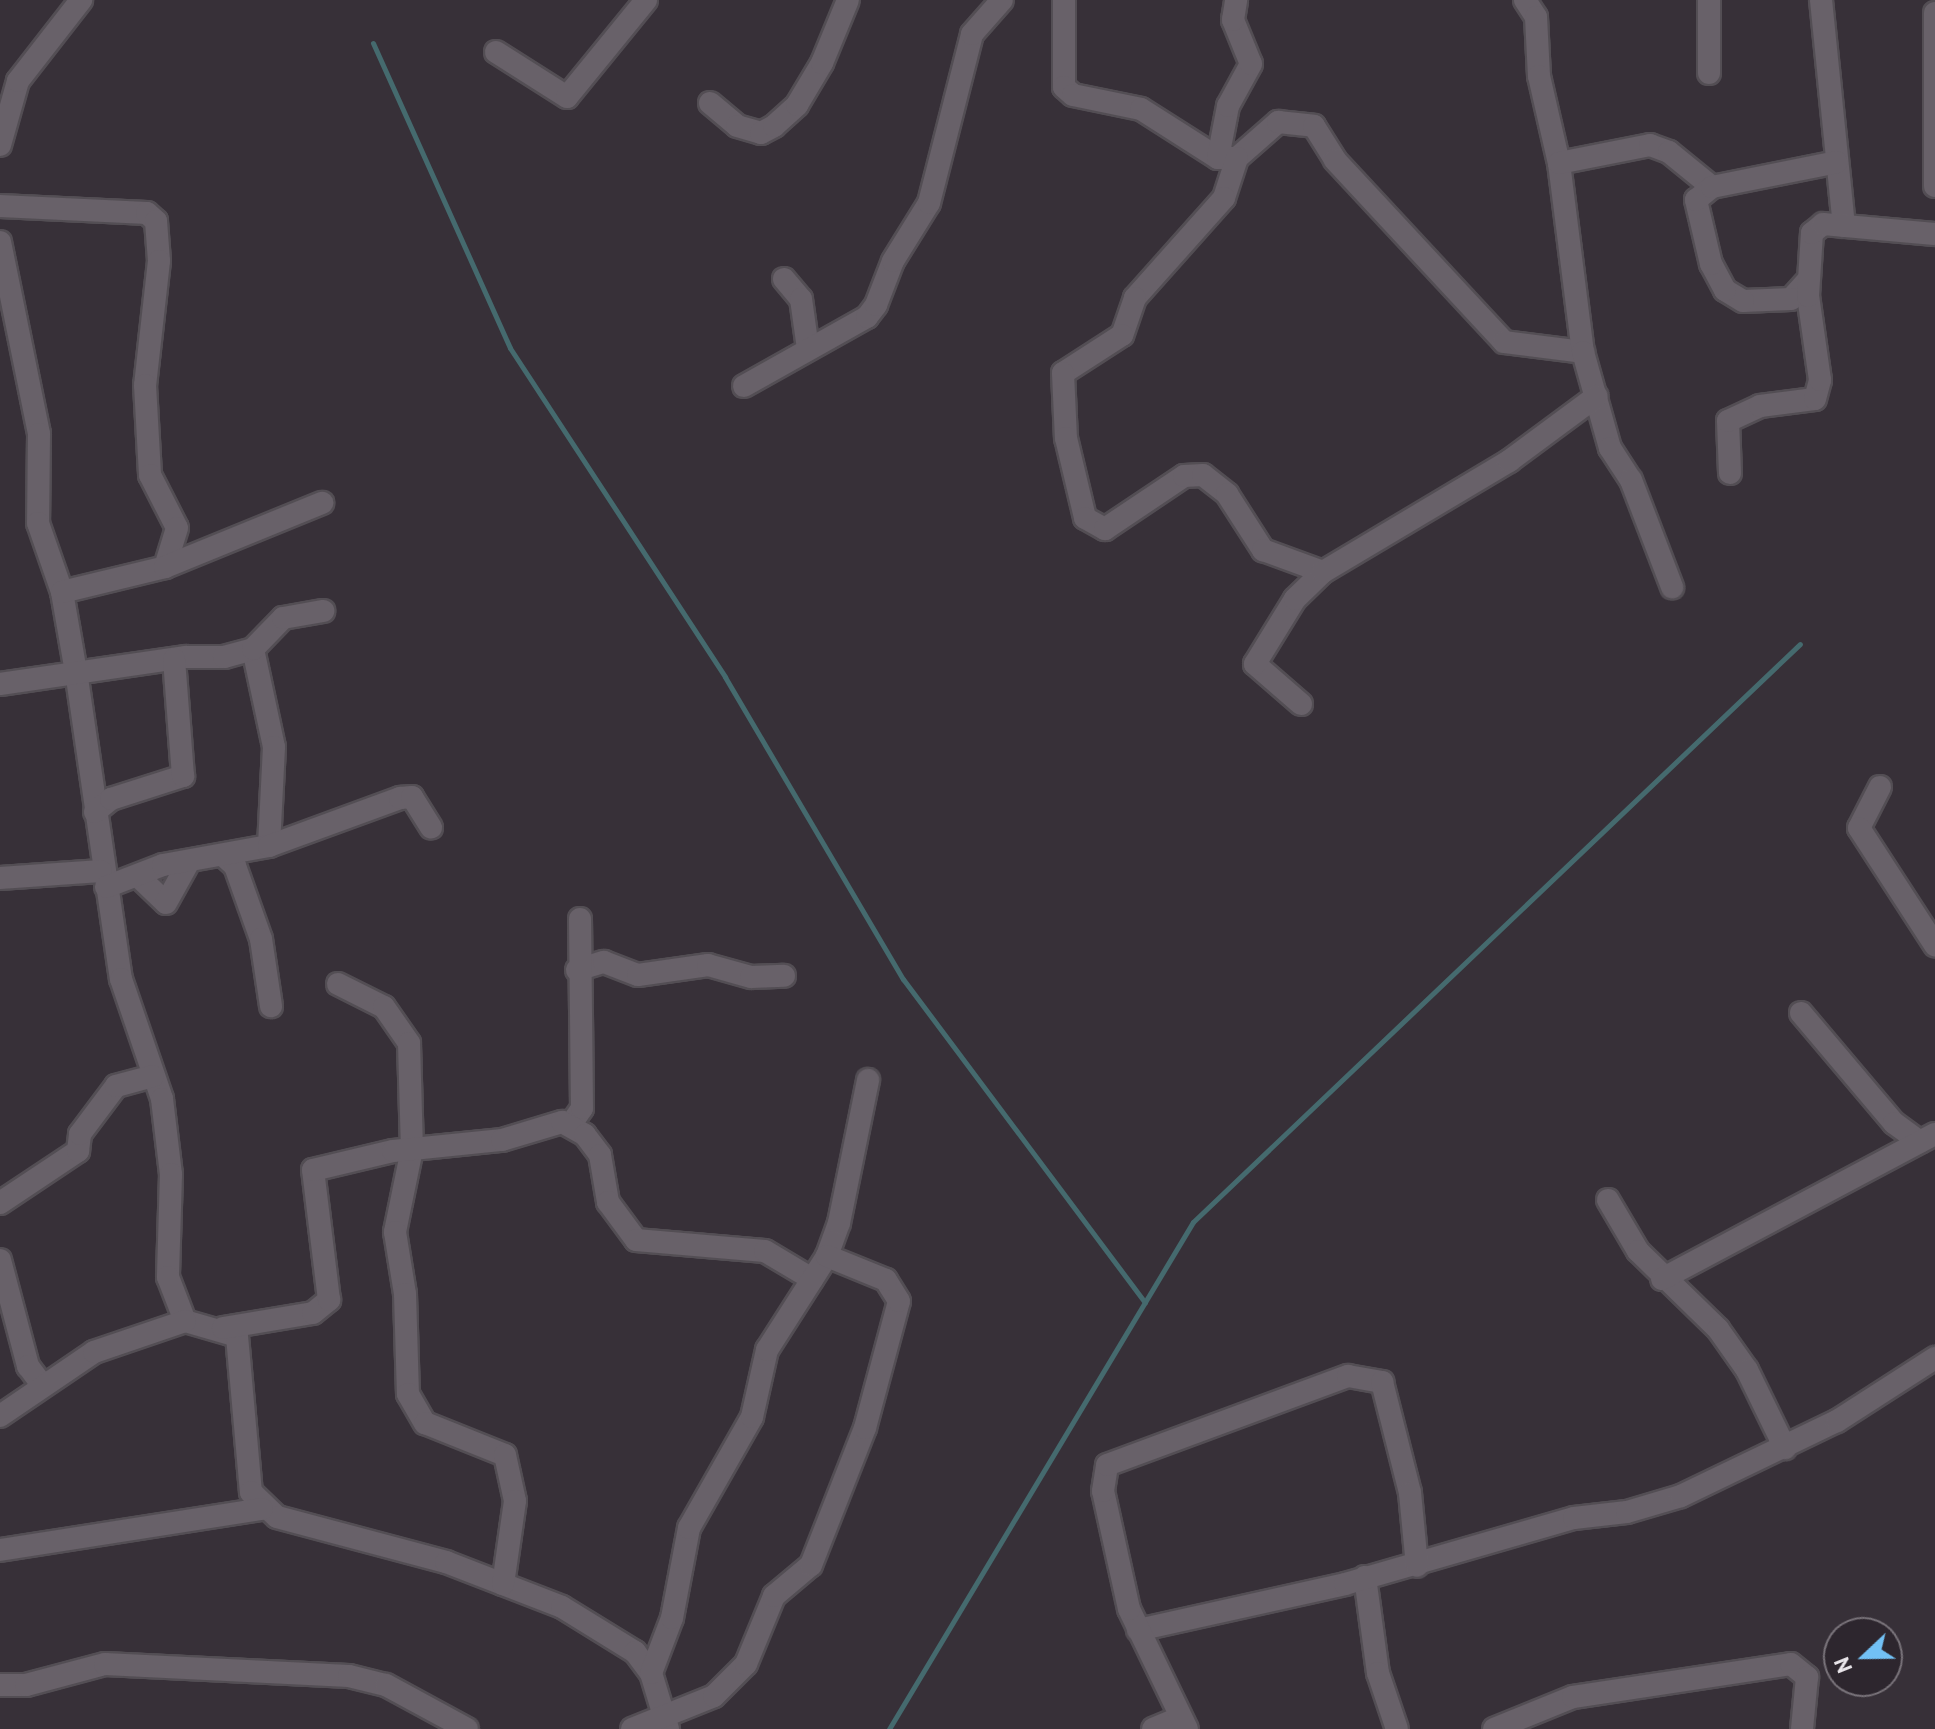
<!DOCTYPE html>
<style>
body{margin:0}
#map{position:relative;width:1935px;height:1729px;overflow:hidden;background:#373038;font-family:"PT Sans",sans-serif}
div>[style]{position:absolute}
.stream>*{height:5px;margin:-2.5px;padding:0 2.5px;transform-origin:2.5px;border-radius:2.5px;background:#456a6e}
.roads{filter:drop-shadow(2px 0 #534e54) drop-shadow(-2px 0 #534e54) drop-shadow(0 2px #534e54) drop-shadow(0 -2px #534e54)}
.street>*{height:22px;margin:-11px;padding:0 11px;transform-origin:11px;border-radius:11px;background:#686169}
span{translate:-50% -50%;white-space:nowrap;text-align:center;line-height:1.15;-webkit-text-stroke:8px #2d262e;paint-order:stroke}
.north{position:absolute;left:1823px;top:1617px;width:80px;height:80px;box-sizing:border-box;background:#2d262e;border:2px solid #79737a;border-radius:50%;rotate:248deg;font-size:22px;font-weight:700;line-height:32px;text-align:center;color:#ebe7ec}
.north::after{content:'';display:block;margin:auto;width:28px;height:36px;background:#72c1f5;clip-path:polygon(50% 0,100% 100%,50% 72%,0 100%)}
</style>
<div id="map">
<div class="stream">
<i style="left:373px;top:43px;width:334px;rotate:65.8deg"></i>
<i style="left:510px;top:348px;width:393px;rotate:56.8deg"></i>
<i style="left:725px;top:677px;width:351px;rotate:59.5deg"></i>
<i style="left:903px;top:979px;width:404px;rotate:53.2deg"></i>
<i style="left:889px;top:1729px;width:591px;rotate:-59.05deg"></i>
<i style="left:1193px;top:1222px;width:838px;rotate:-43.6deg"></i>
</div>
<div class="roads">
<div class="street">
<i style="left:1064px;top:0;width:87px;rotate:90deg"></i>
<i style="left:1064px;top:87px;width:12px;rotate:42deg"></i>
<i style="left:1073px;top:95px;width:69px;rotate:11.6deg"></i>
<i style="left:1141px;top:109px;width:91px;rotate:32.5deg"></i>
<i style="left:1218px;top:158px;width:19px"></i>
<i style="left:1237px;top:158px;width:55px;rotate:-41.3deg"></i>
<i style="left:1278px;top:122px;width:36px;rotate:6deg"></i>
<i style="left:1314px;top:126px;width:40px;rotate:58deg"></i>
<i style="left:1335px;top:160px;width:248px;rotate:47.1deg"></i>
<i style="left:1504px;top:342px;width:80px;rotate:7.2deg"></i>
<i style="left:1525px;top:0;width:20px;rotate:57deg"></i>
<i style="left:1536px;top:17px;width:59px;rotate:87.1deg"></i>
<i style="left:1539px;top:76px;width:89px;rotate:77.1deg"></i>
<i style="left:1559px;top:163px;width:191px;rotate:82.8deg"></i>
<i style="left:1583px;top:352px;width:100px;rotate:74.3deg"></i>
<i style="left:1610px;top:448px;width:38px;rotate:57deg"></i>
<i style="left:1631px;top:480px;width:115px;rotate:69deg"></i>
<i style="left:1709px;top:0;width:73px;rotate:90deg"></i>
<i style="left:1821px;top:0;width:227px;rotate:84.2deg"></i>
<i style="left:1935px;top:13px;width:173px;rotate:90deg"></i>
<i style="left:496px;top:52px;width:84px;rotate:32.4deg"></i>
<i style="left:567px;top:97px;width:125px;rotate:-50.8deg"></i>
<i style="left:710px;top:103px;width:35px;rotate:40deg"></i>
<i style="left:737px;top:126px;width:25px;rotate:16deg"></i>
<i style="left:761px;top:133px;width:15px;rotate:-28deg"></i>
<i style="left:774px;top:126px;width:31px;rotate:-42deg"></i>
<i style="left:797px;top:105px;width:49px;rotate:-59.2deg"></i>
<i style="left:822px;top:63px;width:68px;rotate:-67.6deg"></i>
<i style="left:0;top:145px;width:66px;rotate:-74.3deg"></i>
<i style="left:18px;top:81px;width:103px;rotate:-52.1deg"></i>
<i style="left:1218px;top:158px;width:53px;rotate:-79.1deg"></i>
<i style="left:1228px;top:106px;width:48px;rotate:-61.3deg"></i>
<i style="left:1251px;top:64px;width:48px;rotate:-112.2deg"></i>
<i style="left:1233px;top:20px;width:20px;rotate:-81deg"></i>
<i style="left:1237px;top:158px;width:42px;rotate:108deg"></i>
<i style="left:1224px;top:198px;width:134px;rotate:131.7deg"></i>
<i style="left:1135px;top:298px;width:39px;rotate:109deg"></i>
<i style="left:1122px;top:335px;width:70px;rotate:147.2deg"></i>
<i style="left:1063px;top:373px;width:65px;rotate:87.4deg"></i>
<i style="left:1066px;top:438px;width:82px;rotate:76.6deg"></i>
<i style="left:1085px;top:518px;width:23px;rotate:29deg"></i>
<i style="left:1105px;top:529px;width:95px;rotate:-33.9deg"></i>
<i style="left:1184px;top:476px;width:19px;rotate:-3deg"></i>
<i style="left:1203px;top:475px;width:31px;rotate:38deg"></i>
<i style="left:1227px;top:494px;width:67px;rotate:57.3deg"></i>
<i style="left:1263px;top:550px;width:64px;rotate:20.1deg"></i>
<i style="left:1559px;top:163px;width:93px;rotate:-11.2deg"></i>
<i style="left:1650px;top:145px;width:20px;rotate:20deg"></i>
<i style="left:1669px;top:152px;width:55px;rotate:39.1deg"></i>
<i style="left:0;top:206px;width:147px;rotate:2.7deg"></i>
<i style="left:147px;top:213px;width:12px;rotate:42deg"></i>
<i style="left:156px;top:221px;width:40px;rotate:85.7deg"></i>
<i style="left:159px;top:261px;width:125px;rotate:96.4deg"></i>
<i style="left:145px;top:385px;width:90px;rotate:86.8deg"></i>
<i style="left:150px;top:475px;width:59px;rotate:63deg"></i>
<i style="left:177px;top:528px;width:41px;rotate:107.1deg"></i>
<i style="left:0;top:242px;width:196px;rotate:78.5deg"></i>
<i style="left:39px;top:434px;width:89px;rotate:90.6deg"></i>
<i style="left:38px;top:523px;width:73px;rotate:70.8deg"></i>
<i style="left:62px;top:592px;width:87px;rotate:80.1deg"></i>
<i style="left:77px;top:678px;width:304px;rotate:81.7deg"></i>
<i style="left:121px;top:979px;width:127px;rotate:71.1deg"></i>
<i style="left:162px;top:1099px;width:76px;rotate:83.2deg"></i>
<i style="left:171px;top:1174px;width:103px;rotate:91.7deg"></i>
<i style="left:168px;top:1277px;width:47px;rotate:68.9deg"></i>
<i style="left:185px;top:1321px;width:54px;rotate:16.1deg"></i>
<i style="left:237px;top:1336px;width:157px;rotate:84.9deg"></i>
<i style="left:251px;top:1492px;width:36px;rotate:44deg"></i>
<i style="left:277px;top:1517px;width:175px;rotate:14.9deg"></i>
<i style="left:446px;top:1562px;width:124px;rotate:21.2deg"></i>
<i style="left:562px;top:1607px;width:86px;rotate:31.7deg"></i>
<i style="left:635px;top:1652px;width:26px;rotate:53deg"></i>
<i style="left:651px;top:1673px;width:59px;rotate:73.1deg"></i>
<i style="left:784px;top:279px;width:26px;rotate:50deg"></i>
<i style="left:801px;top:299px;width:50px;rotate:82deg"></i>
<i style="left:1808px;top:280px;width:25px;rotate:132deg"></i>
<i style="left:1791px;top:299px;width:48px;rotate:177.6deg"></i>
<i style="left:1743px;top:301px;width:21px;rotate:-149deg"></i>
<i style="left:1725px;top:290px;width:30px;rotate:-118deg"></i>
<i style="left:1711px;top:264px;width:66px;rotate:-103.2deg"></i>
<i style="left:1696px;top:200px;width:21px;rotate:-39deg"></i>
<i style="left:1712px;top:187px;width:127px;rotate:-11.3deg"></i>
<i style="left:744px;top:386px;width:141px;rotate:-29.3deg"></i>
<i style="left:867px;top:317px;width:15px;rotate:-53deg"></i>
<i style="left:876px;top:305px;width:47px;rotate:-68.9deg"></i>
<i style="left:893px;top:261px;width:68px;rotate:-58.2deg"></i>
<i style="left:929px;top:203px;width:174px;rotate:-75.7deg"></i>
<i style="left:972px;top:34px;width:45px;rotate:-48.6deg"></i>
<i style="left:1730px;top:473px;width:52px;rotate:-92.2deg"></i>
<i style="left:1728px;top:421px;width:35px;rotate:-25deg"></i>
<i style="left:1760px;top:406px;width:55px;rotate:-7.3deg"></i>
<i style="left:1815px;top:399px;width:20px;rotate:-75deg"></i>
<i style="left:1820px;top:380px;width:85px;rotate:-98.1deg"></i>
<i style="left:1808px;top:296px;width:63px;rotate:-86.4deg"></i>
<i style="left:1812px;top:233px;width:14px;rotate:-39deg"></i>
<i style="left:1823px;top:224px;width:112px;rotate:5.1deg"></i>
<i style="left:62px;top:592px;width:106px;rotate:-13.6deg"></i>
<i style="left:165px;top:567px;width:170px;rotate:-22.2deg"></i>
<i style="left:253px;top:649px;width:100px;rotate:77.9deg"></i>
<i style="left:274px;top:747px;width:99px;rotate:92.9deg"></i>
<i style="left:0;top:684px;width:188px;rotate:-8.3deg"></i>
<i style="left:186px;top:657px;width:38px"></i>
<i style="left:224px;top:657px;width:30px;rotate:-15deg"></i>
<i style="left:253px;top:649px;width:43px;rotate:-45.9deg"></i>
<i style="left:283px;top:618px;width:41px;rotate:-9.9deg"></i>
<i style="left:1301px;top:704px;width:61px;rotate:-139deg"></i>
<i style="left:1255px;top:664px;width:76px;rotate:-58.4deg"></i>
<i style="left:1295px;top:599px;width:39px;rotate:-44deg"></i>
<i style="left:1323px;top:572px;width:217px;rotate:-30.8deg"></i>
<i style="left:1509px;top:461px;width:109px;rotate:-36.5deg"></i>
<i style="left:1880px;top:787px;width:46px;rotate:117.1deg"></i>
<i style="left:1859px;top:828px;width:140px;rotate:57deg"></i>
<i style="left:95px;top:812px;width:21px;rotate:-39deg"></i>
<i style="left:111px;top:799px;width:76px;rotate:-17.7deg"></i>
<i style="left:183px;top:776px;width:117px;rotate:-94.4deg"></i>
<i style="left:224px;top:856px;width:15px;rotate:42deg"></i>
<i style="left:235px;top:866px;width:77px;rotate:70.4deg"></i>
<i style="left:261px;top:939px;width:68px;rotate:81.5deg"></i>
<i style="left:139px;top:877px;width:37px;rotate:44deg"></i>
<i style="left:166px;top:903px;width:43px;rotate:-61.1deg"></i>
<i style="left:0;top:878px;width:101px;rotate:-4deg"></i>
<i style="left:106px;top:887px;width:61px;rotate:-21.1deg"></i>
<i style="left:163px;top:865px;width:108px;rotate:-10.2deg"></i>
<i style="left:269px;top:846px;width:140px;rotate:-20.1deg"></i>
<i style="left:400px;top:798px;width:12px;rotate:-5deg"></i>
<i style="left:412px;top:797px;width:36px;rotate:58deg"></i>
<i style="left:577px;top:970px;width:28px;rotate:-17deg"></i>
<i style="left:604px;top:962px;width:36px;rotate:21deg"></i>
<i style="left:638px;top:975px;width:71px;rotate:-8.1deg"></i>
<i style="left:708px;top:965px;width:45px;rotate:15.6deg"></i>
<i style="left:751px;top:977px;width:33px;rotate:-2deg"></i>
<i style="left:338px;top:984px;width:51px;rotate:26.6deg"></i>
<i style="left:384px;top:1007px;width:44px;rotate:55.2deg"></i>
<i style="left:409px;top:1043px;width:106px;rotate:88.4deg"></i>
<i style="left:412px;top:1149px;width:85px;rotate:101.6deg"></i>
<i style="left:395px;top:1232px;width:63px;rotate:80.8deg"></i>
<i style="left:405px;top:1294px;width:100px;rotate:88.3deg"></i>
<i style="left:408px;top:1394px;width:34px;rotate:60deg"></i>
<i style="left:425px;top:1423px;width:86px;rotate:21.8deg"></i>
<i style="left:505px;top:1455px;width:47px;rotate:77.7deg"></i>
<i style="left:515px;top:1501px;width:84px;rotate:98.2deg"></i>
<i style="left:1801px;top:1013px;width:144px;rotate:49.8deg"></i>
<i style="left:1894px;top:1123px;width:32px;rotate:36deg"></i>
<i style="left:571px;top:1124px;width:19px;rotate:-55deg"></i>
<i style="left:582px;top:1108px;width:189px;rotate:-90.6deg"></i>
<i style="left:1608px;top:1200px;width:59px;rotate:59.5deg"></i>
<i style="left:1638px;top:1251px;width:112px;rotate:44.3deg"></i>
<i style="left:1718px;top:1329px;width:50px;rotate:54.7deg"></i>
<i style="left:1747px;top:1370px;width:87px;rotate:64deg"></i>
<i style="left:0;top:1203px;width:94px;rotate:-33.7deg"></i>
<i style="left:78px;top:1151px;width:17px;rotate:-83deg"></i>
<i style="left:80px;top:1134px;width:60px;rotate:-53.1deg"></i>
<i style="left:116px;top:1086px;width:38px;rotate:-15deg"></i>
<i style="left:0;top:1260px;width:110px;rotate:75.2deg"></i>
<i style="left:28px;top:1366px;width:21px;rotate:53deg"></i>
<i style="left:1662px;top:1279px;width:309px;rotate:-28deg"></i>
<i style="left:223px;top:1328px;width:91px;rotate:-9.5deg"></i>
<i style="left:313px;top:1313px;width:21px;rotate:-39deg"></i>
<i style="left:329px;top:1300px;width:131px;rotate:-97deg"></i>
<i style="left:313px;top:1170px;width:82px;rotate:-13.4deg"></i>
<i style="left:393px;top:1151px;width:110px;rotate:-5.8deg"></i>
<i style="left:502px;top:1140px;width:63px;rotate:-16.7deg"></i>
<i style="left:562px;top:1122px;width:26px;rotate:29deg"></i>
<i style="left:585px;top:1135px;width:25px;rotate:53deg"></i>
<i style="left:600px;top:1155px;width:48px;rotate:80.3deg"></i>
<i style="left:608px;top:1202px;width:47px;rotate:53.6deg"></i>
<i style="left:636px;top:1240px;width:129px;rotate:4.9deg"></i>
<i style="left:765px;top:1251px;width:55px;rotate:30.8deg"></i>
<i style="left:0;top:1416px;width:114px;rotate:-34.2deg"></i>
<i style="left:94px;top:1352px;width:96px;rotate:-18.8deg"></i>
<i style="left:0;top:1550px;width:265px;rotate:-8.9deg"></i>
<i style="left:1365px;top:1577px;width:97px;rotate:82.3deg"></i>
<i style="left:1378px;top:1673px;width:59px;rotate:71.3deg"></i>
<i style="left:1138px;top:1630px;width:212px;rotate:-12.5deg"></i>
<i style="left:1345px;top:1584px;width:238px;rotate:-16.1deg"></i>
<i style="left:1574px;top:1518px;width:53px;rotate:-6.5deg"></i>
<i style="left:1627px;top:1512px;width:56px;rotate:-16.5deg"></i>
<i style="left:1681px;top:1496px;width:173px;rotate:-25.7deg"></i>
<i style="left:1837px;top:1421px;width:117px;rotate:-32.7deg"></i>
<i style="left:651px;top:1673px;width:59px;rotate:-69.1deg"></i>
<i style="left:672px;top:1618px;width:92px;rotate:-79.3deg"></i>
<i style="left:689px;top:1528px;width:128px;rotate:-60.4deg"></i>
<i style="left:752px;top:1417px;width:69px;rotate:-77.4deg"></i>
<i style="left:767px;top:1350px;width:112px;rotate:-57.4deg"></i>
<i style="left:827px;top:1256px;width:35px;rotate:-70deg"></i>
<i style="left:839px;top:1223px;width:146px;rotate:-78.5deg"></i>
<i style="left:0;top:1685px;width:26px"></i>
<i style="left:26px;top:1685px;width:82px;rotate:-14.9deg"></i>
<i style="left:105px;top:1664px;width:244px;rotate:2.8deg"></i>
<i style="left:349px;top:1676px;width:38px;rotate:14deg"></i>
<i style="left:386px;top:1685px;width:92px;rotate:28.5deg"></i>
<i style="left:632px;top:1729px;width:88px;rotate:-21.9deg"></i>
<i style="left:714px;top:1696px;width:45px;rotate:-45deg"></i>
<i style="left:746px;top:1664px;width:74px;rotate:-67.6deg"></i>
<i style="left:774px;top:1596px;width:48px;rotate:-40deg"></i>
<i style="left:811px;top:1565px;width:147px;rotate:-68.5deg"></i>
<i style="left:865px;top:1428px;width:131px;rotate:-75deg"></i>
<i style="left:899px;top:1301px;width:25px;rotate:-122deg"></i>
<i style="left:886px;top:1280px;width:64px;rotate:-157.9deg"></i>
<i style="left:1153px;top:1729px;width:30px;rotate:-23deg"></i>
<i style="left:1187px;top:1729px;width:133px;rotate:-115.8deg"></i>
<i style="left:1129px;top:1609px;width:121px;rotate:-102.4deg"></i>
<i style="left:1103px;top:1491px;width:26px;rotate:-81deg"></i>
<i style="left:1107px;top:1465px;width:257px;rotate:-20.3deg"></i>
<i style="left:1348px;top:1376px;width:35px;rotate:10deg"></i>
<i style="left:1382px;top:1382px;width:114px;rotate:75.8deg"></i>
<i style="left:1410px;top:1493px;width:73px;rotate:84.5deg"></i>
<i style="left:1494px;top:1729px;width:85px;rotate:-22.1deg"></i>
<i style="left:1573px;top:1697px;width:220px;rotate:-8.6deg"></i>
<i style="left:1791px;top:1664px;width:21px;rotate:39deg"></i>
<i style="left:1807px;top:1677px;width:52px;rotate:95.5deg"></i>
</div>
</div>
<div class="north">N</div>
</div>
